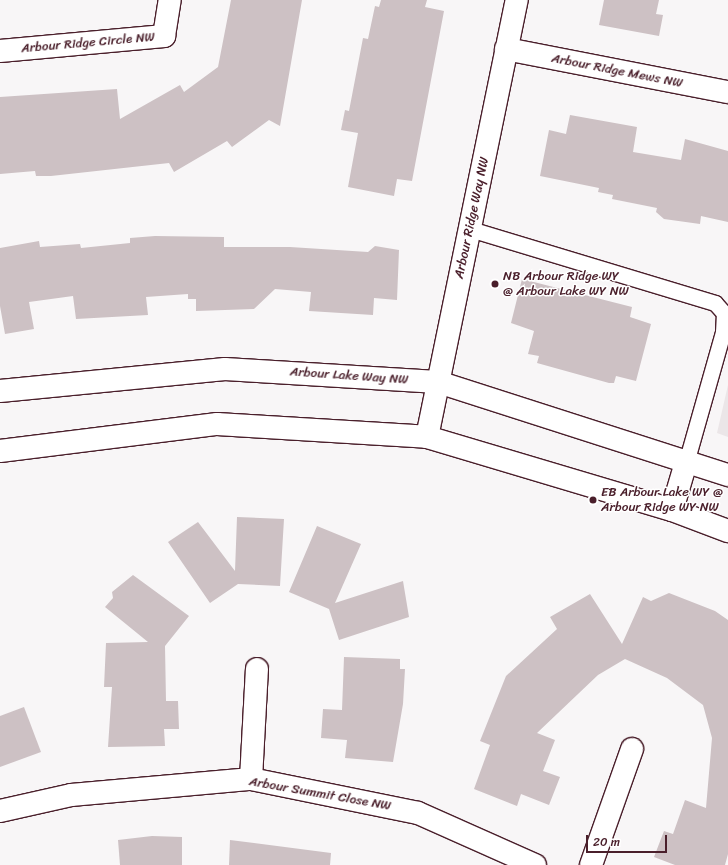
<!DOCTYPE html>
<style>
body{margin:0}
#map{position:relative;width:728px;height:865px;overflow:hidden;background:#f8f6f7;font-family:Sriracha,sans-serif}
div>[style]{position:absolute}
.built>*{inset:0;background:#ebe6e8}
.building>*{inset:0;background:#cdc1c4}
.roads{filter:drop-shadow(1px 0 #4a1f2b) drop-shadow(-1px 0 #4a1f2b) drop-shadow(0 1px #4a1f2b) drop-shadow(0 -1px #4a1f2b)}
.lane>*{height:15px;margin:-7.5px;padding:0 7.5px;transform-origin:7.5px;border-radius:7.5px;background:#fff}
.street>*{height:22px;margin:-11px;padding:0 11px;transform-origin:11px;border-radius:11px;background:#fff}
.secondary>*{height:22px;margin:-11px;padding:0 11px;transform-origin:11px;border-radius:11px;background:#fff}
.dots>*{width:11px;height:11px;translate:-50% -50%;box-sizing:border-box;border:2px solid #fff;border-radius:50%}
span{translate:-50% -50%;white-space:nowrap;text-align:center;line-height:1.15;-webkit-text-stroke:3px #fff;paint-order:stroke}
.street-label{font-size:13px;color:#4a1f2b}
.poi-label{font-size:13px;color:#4a1f2b}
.left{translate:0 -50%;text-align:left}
.scale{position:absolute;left:586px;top:835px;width:81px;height:18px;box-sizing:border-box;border:2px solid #4a1f2b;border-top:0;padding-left:5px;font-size:12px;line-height:14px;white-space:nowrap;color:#4a1f2b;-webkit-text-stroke:3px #fff;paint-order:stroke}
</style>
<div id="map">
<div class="built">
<i style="clip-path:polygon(728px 385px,728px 437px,717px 433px)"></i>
</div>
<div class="building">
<i style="clip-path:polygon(231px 0,302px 0,280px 126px,269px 120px,232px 147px,227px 141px,174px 172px,169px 163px,51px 176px,36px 176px,35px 171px,0 174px,0 97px,117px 89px,120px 119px,180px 85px,184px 92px,218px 67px)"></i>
<i style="clip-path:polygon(381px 0,427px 0,425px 7px,444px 11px,412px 181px,397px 179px,394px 196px,348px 187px,358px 133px,341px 130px,345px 110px,349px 111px,363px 38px,368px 39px,375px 6px,379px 7px)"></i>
<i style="clip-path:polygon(604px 0,659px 0,656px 14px,663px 15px,659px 36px,599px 25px)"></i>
<i style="clip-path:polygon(570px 115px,637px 127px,633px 152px,681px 160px,685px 139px,728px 151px,728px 222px,701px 216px,700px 224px,664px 219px,656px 212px,657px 208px,612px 199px,613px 195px,598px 192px,599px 188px,540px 176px,549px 130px,566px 134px)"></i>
<i style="clip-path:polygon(155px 236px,224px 237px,224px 247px,290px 247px,368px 252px,375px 246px,399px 250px,397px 300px,374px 298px,373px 315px,309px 311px,311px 292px,275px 289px,254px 309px,196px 311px,196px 299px,188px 299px,188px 294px,146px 297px,148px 315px,76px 319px,73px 296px,29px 302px,34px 329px,5px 334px,0 306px,0 248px,39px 241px,40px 247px,80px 244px,81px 248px,130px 243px,130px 238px)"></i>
<i style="clip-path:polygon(522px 279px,632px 307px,630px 317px,651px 324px,636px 381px,616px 376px,614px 383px,609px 383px,537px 363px,539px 356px,528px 354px,534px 331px,511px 323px)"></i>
<i style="clip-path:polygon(237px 517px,284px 519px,280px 586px,238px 584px,210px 603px,168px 542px,198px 522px,235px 571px)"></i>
<i style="clip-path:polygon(317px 526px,361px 544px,335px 603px,403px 581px,409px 617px,339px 640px,329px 609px,289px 592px)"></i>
<i style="clip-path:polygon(133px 575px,189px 616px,165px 646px,166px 701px,178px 701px,179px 729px,164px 729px,165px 746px,108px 747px,112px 687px,104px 687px,106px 643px,148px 642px,105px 607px,113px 598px,112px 592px)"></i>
<i style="clip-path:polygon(669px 593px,715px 611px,728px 620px,728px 854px,725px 865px,675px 865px,654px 857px,664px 831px,673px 834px,685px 800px,706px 808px,712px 738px,703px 705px,667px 678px,625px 659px,598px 675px,537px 733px,555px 740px,543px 771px,560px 777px,549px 805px,521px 794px,517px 806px,474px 789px,490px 745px,480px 741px,506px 676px,557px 629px,550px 617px,590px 594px,622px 644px,643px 597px,651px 601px)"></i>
<i style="clip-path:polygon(344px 657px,400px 659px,400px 669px,405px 669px,403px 704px,393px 762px,345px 758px,347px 740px,321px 738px,323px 709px,342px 710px)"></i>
<i style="clip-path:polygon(24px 707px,41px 752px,0 767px,0 716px)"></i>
<i style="clip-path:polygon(152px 836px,182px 837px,182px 865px,120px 865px,118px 840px)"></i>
<i style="clip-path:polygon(230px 840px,331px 853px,330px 865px,229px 865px)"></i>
</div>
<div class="roads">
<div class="lane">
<i style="left:470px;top:229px;width:256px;rotate:16.8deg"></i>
<i style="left:715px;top:303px;width:13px;rotate:48deg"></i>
<i style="left:724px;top:313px;width:19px;rotate:93deg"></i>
<i style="left:723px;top:332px;width:132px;rotate:105.8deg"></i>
</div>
<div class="street">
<i style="left:506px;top:49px;width:226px;rotate:11deg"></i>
<i style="left:0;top:51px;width:165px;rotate:-5.2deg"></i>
<i style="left:164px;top:36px;width:36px;rotate:-81deg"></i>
<i style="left:427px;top:437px;width:446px;rotate:-78.4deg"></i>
<i style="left:672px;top:510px;width:53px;rotate:-73.6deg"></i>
<i style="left:251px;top:779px;width:110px;rotate:-86.9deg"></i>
<i style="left:0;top:811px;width:73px;rotate:-12.7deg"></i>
<i style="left:71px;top:795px;width:181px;rotate:-5.1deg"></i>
<i style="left:251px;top:779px;width:170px;rotate:11.5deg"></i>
<i style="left:418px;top:813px;width:128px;rotate:24deg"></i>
<i style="left:591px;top:865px;width:123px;rotate:-70.5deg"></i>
</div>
<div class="secondary">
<i style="left:0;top:391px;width:226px;rotate:-5.6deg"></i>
<i style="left:225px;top:369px;width:213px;rotate:3.5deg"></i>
<i style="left:438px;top:382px;width:305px;rotate:17.8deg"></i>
<i style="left:0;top:451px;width:219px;rotate:-7.1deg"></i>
<i style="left:217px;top:424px;width:210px;rotate:3.5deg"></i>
<i style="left:427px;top:437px;width:256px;rotate:16.6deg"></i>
<i style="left:672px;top:510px;width:60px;rotate:20.6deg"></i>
</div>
</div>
<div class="dots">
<i style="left:495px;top:284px;background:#4a1f2b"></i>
<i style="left:593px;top:500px;background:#4a1f2b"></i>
</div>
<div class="street-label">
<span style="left:88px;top:43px;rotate:-5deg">Arbour Ridge Circle NW</span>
<span style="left:617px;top:71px;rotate:11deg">Arbour Ridge Mews NW</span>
<span style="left:472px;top:218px;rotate:-78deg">Arbour Ridge Way NW</span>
<span style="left:349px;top:376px;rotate:4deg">Arbour Lake Way NW</span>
<span style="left:320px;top:794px;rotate:10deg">Arbour Summit Close NW</span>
</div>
<div class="poi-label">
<span class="left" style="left:503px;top:284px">NB Arbour Ridge WY<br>@ Arbour Lake WY NW</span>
<span class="left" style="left:601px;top:500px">EB Arbour Lake WY @<br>Arbour Ridge WY NW</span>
</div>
<div class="scale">20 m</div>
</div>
